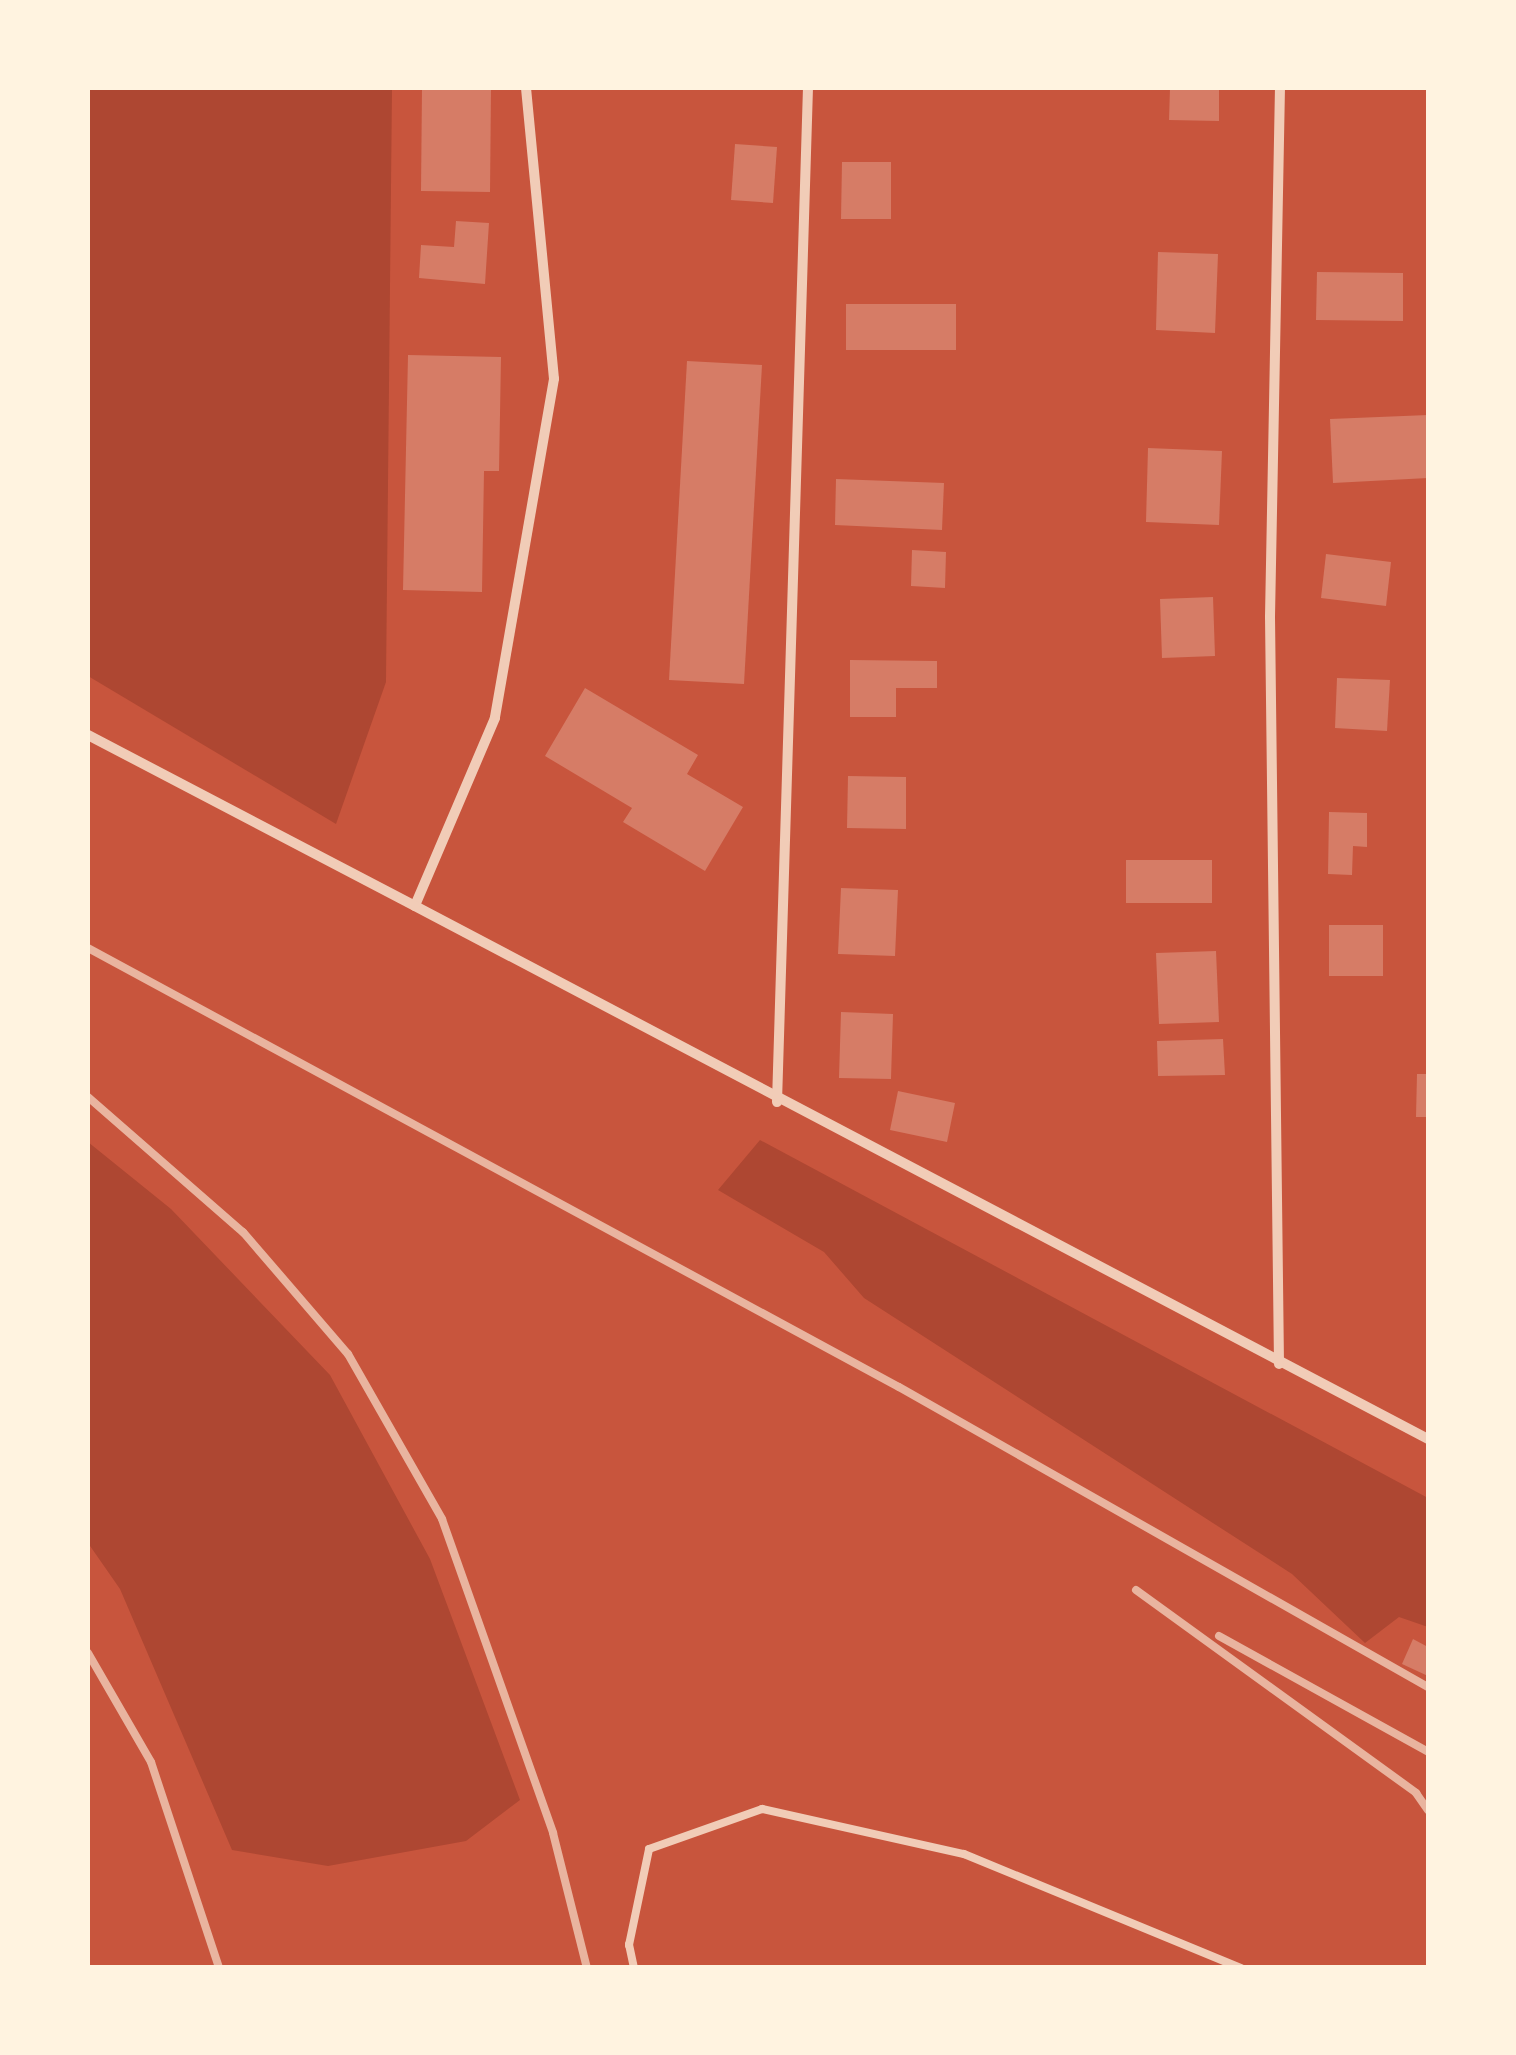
<!DOCTYPE html>
<style>
body{margin:0}
#map{position:relative;width:1516px;height:2055px;overflow:hidden;background:#c8553d;font-family:"DM Sans",sans-serif}
div>[style]{position:absolute}
.green>*{inset:0;background:#ae4732}
.building>*{inset:0;background:#d67c66}
.service>*{height:8px;margin:-4px;padding:0 4px;transform-origin:4px;border-radius:4px;background:#f1ccb7}
.minor>*{height:10px;margin:-5px;padding:0 5px;transform-origin:5px;border-radius:5px;background:#f1ccb7}
.rail>*{height:8px;margin:-4px;padding:0 4px;transform-origin:4px;border-radius:4px;background:#e9b49f}
span{translate:-50% -50%;white-space:nowrap;text-align:center;line-height:1.15;-webkit-text-stroke:8px #fff3e0;paint-order:stroke}
.frame{position:absolute;inset:0;border:90px solid #fff3e0;pointer-events:none}
</style>
<div id="map">
<div class="green">
<i style="clip-path:polygon(88px 88px,392px 88px,386px 682px,336px 824px,88px 676px)"></i>
<i style="clip-path:polygon(760px 1140px,1428px 1498px,1428px 1627px,1399px 1617px,1365px 1643px,1292px 1574px,864px 1298px,824px 1252px,718px 1190px)"></i>
<i style="clip-path:polygon(88px 1142px,171px 1209px,330px 1375px,430px 1559px,520px 1800px,466px 1841px,328px 1866px,232px 1850px,120px 1589px,88px 1543px)"></i>
</div>
<div class="building">
<i style="clip-path:polygon(422px 88px,491px 88px,490px 192px,421px 191px)"></i>
<i style="clip-path:polygon(1170px 88px,1219px 88px,1219px 121px,1169px 120px)"></i>
<i style="clip-path:polygon(735px 144px,777px 147px,773px 203px,731px 200px)"></i>
<i style="clip-path:polygon(842px 162px,891px 162px,891px 219px,841px 219px)"></i>
<i style="clip-path:polygon(456px 221px,489px 223px,485px 284px,419px 278px,421px 245px,454px 247px)"></i>
<i style="clip-path:polygon(1158px 252px,1218px 254px,1215px 333px,1156px 330px)"></i>
<i style="clip-path:polygon(1317px 272px,1403px 273px,1403px 321px,1316px 320px)"></i>
<i style="clip-path:polygon(846px 304px,956px 304px,956px 350px,846px 350px)"></i>
<i style="clip-path:polygon(408px 355px,501px 357px,499px 471px,484px 471px,482px 592px,403px 590px)"></i>
<i style="clip-path:polygon(687px 361px,762px 365px,744px 684px,669px 680px)"></i>
<i style="clip-path:polygon(1428px 415px,1428px 478px,1333px 483px,1330px 419px)"></i>
<i style="clip-path:polygon(1148px 448px,1222px 451px,1219px 525px,1146px 522px)"></i>
<i style="clip-path:polygon(836px 479px,944px 483px,942px 530px,835px 525px)"></i>
<i style="clip-path:polygon(912px 550px,946px 552px,945px 588px,911px 586px)"></i>
<i style="clip-path:polygon(1326px 554px,1391px 562px,1386px 606px,1321px 598px)"></i>
<i style="clip-path:polygon(1213px 597px,1215px 656px,1162px 658px,1160px 599px)"></i>
<i style="clip-path:polygon(850px 660px,937px 661px,937px 688px,896px 688px,896px 717px,850px 717px)"></i>
<i style="clip-path:polygon(1337px 678px,1390px 680px,1387px 731px,1335px 728px)"></i>
<i style="clip-path:polygon(585px 688px,698px 755px,687px 774px,743px 807px,705px 871px,623px 822px,632px 808px,545px 756px)"></i>
<i style="clip-path:polygon(848px 776px,906px 777px,906px 829px,847px 828px)"></i>
<i style="clip-path:polygon(1329px 812px,1367px 813px,1367px 847px,1353px 846px,1352px 875px,1328px 874px)"></i>
<i style="clip-path:polygon(1126px 860px,1212px 860px,1212px 903px,1126px 903px)"></i>
<i style="clip-path:polygon(841px 888px,898px 890px,895px 956px,838px 954px)"></i>
<i style="clip-path:polygon(1329px 925px,1383px 925px,1383px 976px,1329px 976px)"></i>
<i style="clip-path:polygon(1216px 951px,1219px 1022px,1159px 1024px,1156px 953px)"></i>
<i style="clip-path:polygon(841px 1012px,893px 1014px,891px 1079px,839px 1078px)"></i>
<i style="clip-path:polygon(1223px 1039px,1225px 1075px,1158px 1076px,1157px 1041px)"></i>
<i style="clip-path:polygon(1417px 1074px,1428px 1074px,1428px 1117px,1416px 1117px)"></i>
<i style="clip-path:polygon(898px 1091px,955px 1103px,947px 1142px,890px 1130px)"></i>
<i style="clip-path:polygon(1413px 1639px,1428px 1647px,1428px 1676px,1402px 1664px)"></i>
</div>
<div class="service">
<i style="left:634px;top:1968px;width:24px;rotate:-102deg"></i>
<i style="left:629px;top:1945px;width:98px;rotate:-78.2deg"></i>
<i style="left:649px;top:1849px;width:120px;rotate:-19.5deg"></i>
<i style="left:762px;top:1809px;width:207px;rotate:12.6deg"></i>
<i style="left:964px;top:1854px;width:300px;rotate:22.4deg"></i>
</div>
<div class="minor">
<i style="left:526px;top:88px;width:292px;rotate:84.5deg"></i>
<i style="left:554px;top:379px;width:344px;rotate:99.9deg"></i>
<i style="left:495px;top:718px;width:204px;rotate:113.1deg"></i>
<i style="left:415px;top:906px;width:1145px;rotate:27.75deg"></i>
<i style="left:88px;top:735px;width:369px;rotate:27.6deg"></i>
<i style="left:777px;top:1102px;width:1014px;rotate:-88.25deg"></i>
<i style="left:1279px;top:1364px;width:747px;rotate:-90.69deg"></i>
<i style="left:1270px;top:617px;width:529px;rotate:-88.92deg"></i>
</div>
<div class="rail">
<i style="left:88px;top:948px;width:922px;rotate:28.43deg"></i>
<i style="left:899px;top:1387px;width:608px;rotate:29.56deg"></i>
<i style="left:88px;top:1097px;width:206px;rotate:41.1deg"></i>
<i style="left:243px;top:1232px;width:161px;rotate:49.3deg"></i>
<i style="left:348px;top:1354px;width:190px;rotate:60.3deg"></i>
<i style="left:442px;top:1519px;width:333px;rotate:70.5deg"></i>
<i style="left:553px;top:1833px;width:139px;rotate:75.9deg"></i>
<i style="left:1136px;top:1590px;width:346px;rotate:35.9deg"></i>
<i style="left:1416px;top:1793px;width:21px;rotate:55deg"></i>
<i style="left:1219px;top:1636px;width:239px;rotate:29deg"></i>
<i style="left:88px;top:1653px;width:126px;rotate:60deg"></i>
<i style="left:151px;top:1762px;width:217px;rotate:71.7deg"></i>
</div>
<div class="frame"></div>
</div>
